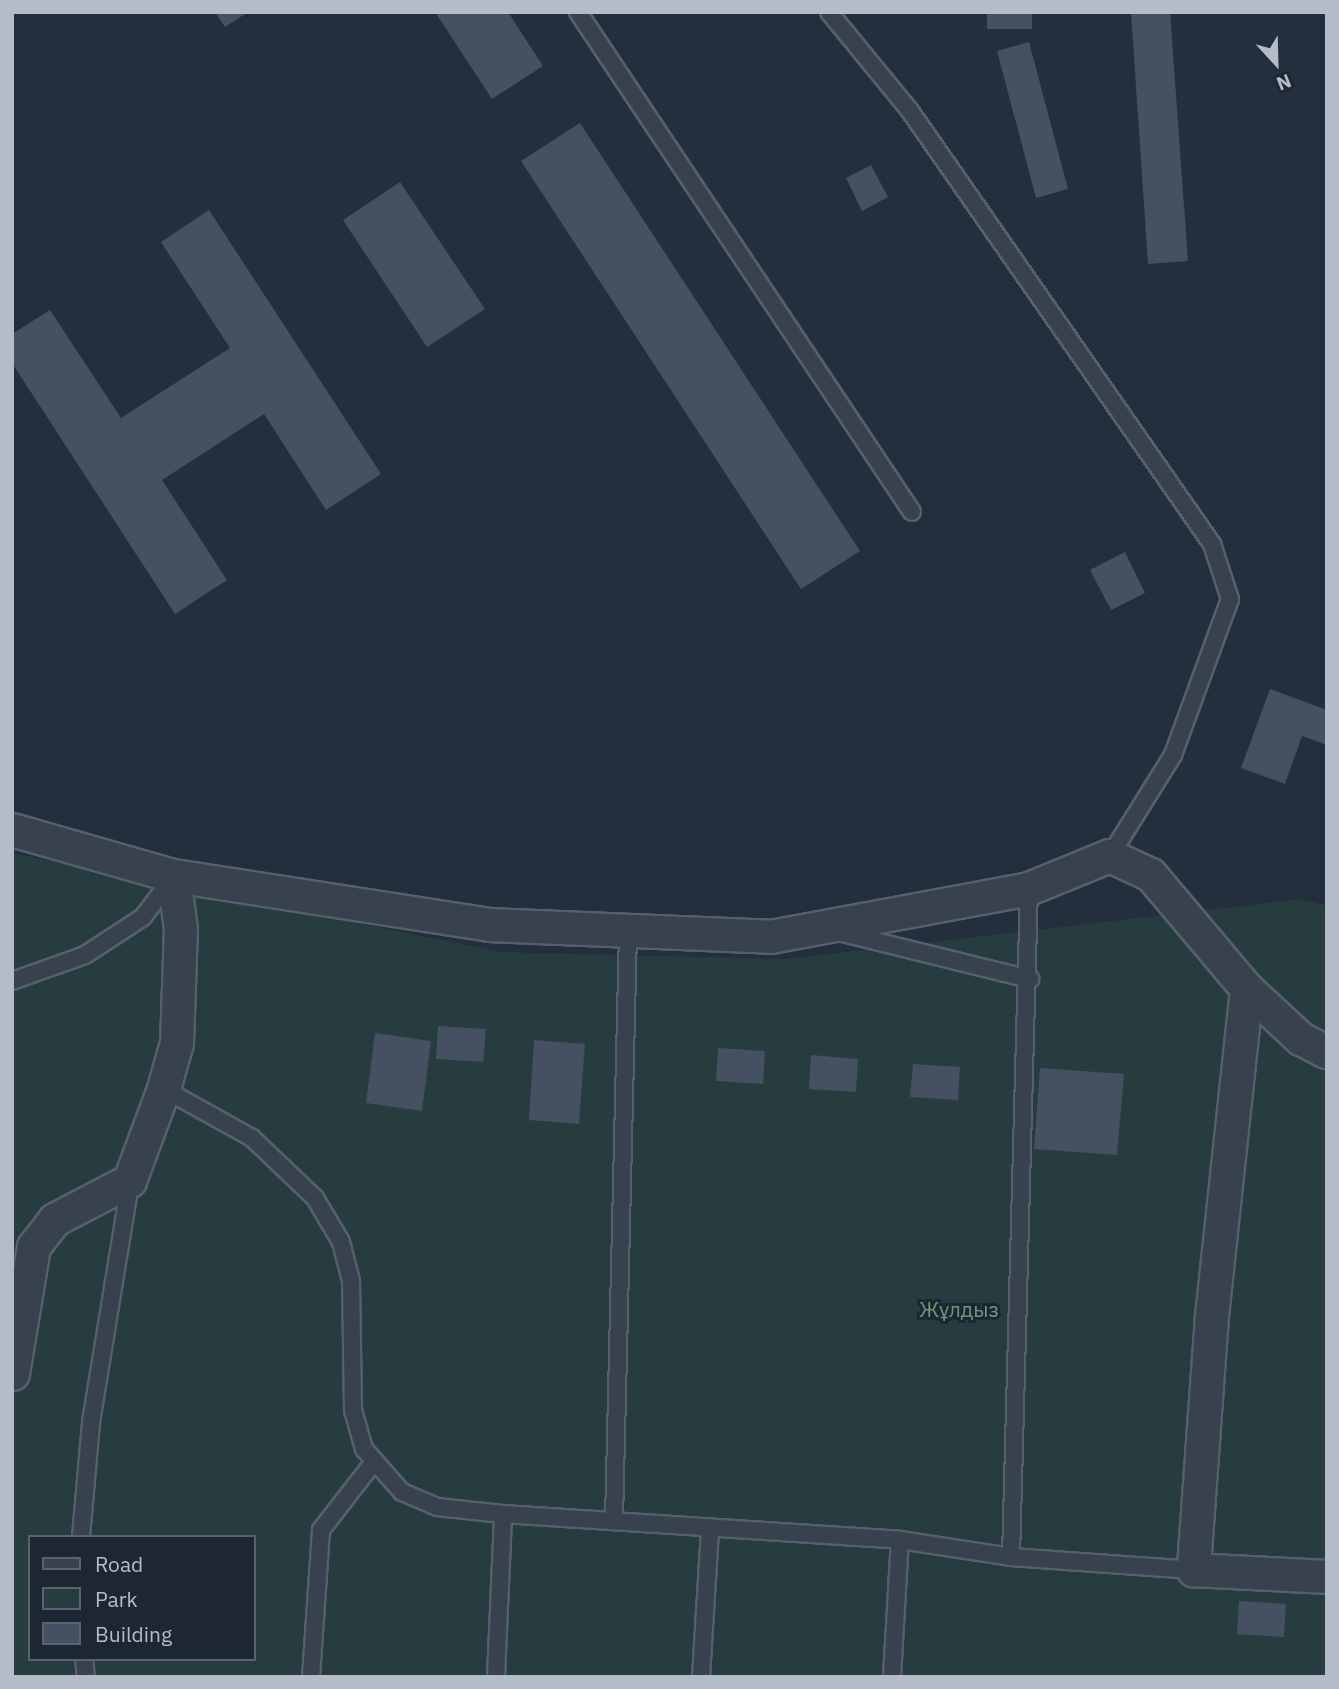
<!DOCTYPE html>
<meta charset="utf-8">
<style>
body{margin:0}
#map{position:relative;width:1339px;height:1689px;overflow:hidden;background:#242f3e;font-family:"IBM Plex Sans",sans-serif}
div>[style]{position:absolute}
.green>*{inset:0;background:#263c3f}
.building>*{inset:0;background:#455162}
.roads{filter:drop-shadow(2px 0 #565f6c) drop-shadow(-2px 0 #565f6c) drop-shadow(0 2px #565f6c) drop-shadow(0 -2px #565f6c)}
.service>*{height:16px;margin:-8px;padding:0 8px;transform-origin:8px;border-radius:8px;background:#38414e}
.minor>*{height:32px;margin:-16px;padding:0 16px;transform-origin:16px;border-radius:16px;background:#38414e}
span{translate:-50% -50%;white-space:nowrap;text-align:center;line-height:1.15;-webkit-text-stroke:6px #1d2633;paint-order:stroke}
.park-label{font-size:21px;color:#6b9a76}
.frame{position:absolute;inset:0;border:14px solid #b4bcc9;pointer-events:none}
.legend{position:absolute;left:28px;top:1535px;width:228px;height:126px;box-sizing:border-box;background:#1d2633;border:2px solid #59626f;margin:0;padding:9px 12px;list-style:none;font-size:21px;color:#b4bcc9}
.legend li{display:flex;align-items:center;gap:14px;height:35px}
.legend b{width:35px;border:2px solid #59626f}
.north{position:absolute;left:1241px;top:28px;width:70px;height:70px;-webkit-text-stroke:5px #1d2633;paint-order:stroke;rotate:158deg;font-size:19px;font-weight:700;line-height:28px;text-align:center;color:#b4bcc9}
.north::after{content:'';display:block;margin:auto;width:24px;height:32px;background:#b4bcc9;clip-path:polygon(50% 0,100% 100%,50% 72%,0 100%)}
</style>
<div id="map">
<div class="green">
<i style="clip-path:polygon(evenodd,12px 853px,501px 952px,786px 959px,1301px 899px,1327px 906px,1327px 1677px,12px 1677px,12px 853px,30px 1537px,254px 1537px,254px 1659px,30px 1659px,30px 1537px)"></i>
</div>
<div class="building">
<i style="clip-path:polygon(215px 12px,248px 12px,225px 27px)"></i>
<i style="clip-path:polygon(435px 12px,508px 12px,543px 66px,492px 99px)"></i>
<i style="clip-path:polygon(987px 12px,1032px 12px,1032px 29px,987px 29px)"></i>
<i style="clip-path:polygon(1131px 12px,1170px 12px,1188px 261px,1148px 264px)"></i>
<i style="clip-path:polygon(1029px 42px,1068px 189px,1036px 198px,997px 51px)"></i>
<i style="clip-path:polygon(580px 123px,860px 551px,801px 589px,521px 161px)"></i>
<i style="clip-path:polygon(871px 165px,888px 197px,862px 211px,846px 178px)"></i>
<i style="clip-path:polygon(400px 182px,485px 309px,427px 347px,343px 220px)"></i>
<i style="clip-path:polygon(209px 210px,381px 474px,326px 510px,264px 414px,162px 480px,227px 580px,175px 614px,12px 363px,12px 334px,50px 310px,121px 418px,230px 348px,161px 242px)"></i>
<i style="clip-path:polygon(1125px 552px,1145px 593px,1111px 610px,1090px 570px)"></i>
<i style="clip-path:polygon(1270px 689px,1327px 710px,1327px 745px,1302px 736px,1285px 784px,1241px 768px)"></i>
<i style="clip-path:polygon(438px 1026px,486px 1029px,483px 1062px,436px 1059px)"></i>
<i style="clip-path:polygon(375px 1033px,431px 1041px,422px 1111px,366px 1103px)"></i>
<i style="clip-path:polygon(534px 1040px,585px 1044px,579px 1124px,529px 1120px)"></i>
<i style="clip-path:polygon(718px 1048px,765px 1051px,763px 1084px,716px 1081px)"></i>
<i style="clip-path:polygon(811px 1055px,858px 1059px,856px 1092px,809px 1089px)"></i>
<i style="clip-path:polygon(913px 1064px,960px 1067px,958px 1100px,910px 1097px)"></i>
<i style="clip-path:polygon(1040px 1068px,1124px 1074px,1117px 1155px,1034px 1149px)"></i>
<i style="clip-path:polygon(1239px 1601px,1286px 1604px,1284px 1637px,1237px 1634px)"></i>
</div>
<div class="roads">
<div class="service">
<i style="left:578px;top:12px;width:601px;rotate:56.26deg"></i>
<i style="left:829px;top:12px;width:128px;rotate:50.7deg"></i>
<i style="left:910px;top:111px;width:528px;rotate:55.11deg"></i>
<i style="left:1212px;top:544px;width:58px;rotate:71.9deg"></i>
<i style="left:1230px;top:599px;width:166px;rotate:110.1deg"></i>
<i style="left:1173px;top:755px;width:119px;rotate:122deg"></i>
<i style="left:838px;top:932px;width:198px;rotate:13.8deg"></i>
<i style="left:12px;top:981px;width:77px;rotate:-19.6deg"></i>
<i style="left:85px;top:955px;width:69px;rotate:-33.2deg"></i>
<i style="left:143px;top:917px;width:50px;rotate:-53.1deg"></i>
<i style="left:164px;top:1089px;width:101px;rotate:29.1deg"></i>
<i style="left:252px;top:1138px;width:87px;rotate:43.6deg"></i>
<i style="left:315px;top:1198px;width:51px;rotate:59.4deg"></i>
<i style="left:341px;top:1242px;width:40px;rotate:75.6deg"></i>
<i style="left:351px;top:1281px;width:129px;rotate:89.1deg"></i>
<i style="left:353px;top:1410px;width:41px;rotate:74.2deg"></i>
<i style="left:364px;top:1449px;width:57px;rotate:48.5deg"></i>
<i style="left:402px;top:1492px;width:38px;rotate:23deg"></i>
<i style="left:437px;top:1507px;width:66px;rotate:6.1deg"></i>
<i style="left:503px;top:1514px;width:398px;rotate:3.7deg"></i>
<i style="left:900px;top:1540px;width:112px;rotate:8.7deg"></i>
<i style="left:1011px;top:1557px;width:183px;rotate:4.1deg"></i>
<i style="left:614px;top:1521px;width:590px;rotate:-88.64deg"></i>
<i style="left:81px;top:1537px;width:115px;rotate:-85deg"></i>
<i style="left:91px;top:1422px;width:242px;rotate:-80.7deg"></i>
<i style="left:1011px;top:1557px;width:668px;rotate:-88.46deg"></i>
<i style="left:84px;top:1659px;width:18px;rotate:84deg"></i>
<i style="left:311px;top:1677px;width:147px;rotate:-86.1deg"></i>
<i style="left:321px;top:1530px;width:85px;rotate:-52.2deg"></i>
<i style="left:496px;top:1677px;width:163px;rotate:-87.5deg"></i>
<i style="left:701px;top:1677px;width:148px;rotate:-86.5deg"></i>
<i style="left:892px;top:1677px;width:137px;rotate:-86.7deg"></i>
</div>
<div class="minor">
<i style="left:12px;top:830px;width:168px;rotate:15.9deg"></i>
<i style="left:174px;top:876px;width:319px;rotate:8.8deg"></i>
<i style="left:489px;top:925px;width:282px;rotate:2.4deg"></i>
<i style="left:771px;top:937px;width:262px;rotate:-10.5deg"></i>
<i style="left:1029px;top:889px;width:87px;rotate:-22.2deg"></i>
<i style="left:1110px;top:856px;width:45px;rotate:24.9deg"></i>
<i style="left:1151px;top:875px;width:149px;rotate:49.9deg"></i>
<i style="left:1247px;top:989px;width:74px;rotate:42.8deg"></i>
<i style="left:1301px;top:1039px;width:29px;rotate:27deg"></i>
<i style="left:1247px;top:989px;width:329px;rotate:96.1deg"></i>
<i style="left:1212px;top:1316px;width:255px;rotate:94.1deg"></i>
<i style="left:1194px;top:1570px;width:133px;rotate:3deg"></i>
<i style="left:13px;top:1374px;width:129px;rotate:-80.6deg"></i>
<i style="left:34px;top:1247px;width:34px;rotate:-52deg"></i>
<i style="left:55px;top:1220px;width:85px;rotate:-27.5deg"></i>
<i style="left:130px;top:1181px;width:98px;rotate:-69.7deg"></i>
<i style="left:164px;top:1089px;width:48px;rotate:-74.2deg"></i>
<i style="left:177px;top:1043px;width:113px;rotate:-88deg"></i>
<i style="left:181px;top:930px;width:54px;rotate:-97.4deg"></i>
</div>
</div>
<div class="park-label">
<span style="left:959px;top:1309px">Жұлдыз</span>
</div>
<div class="frame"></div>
<ul class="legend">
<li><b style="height:9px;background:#38414e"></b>Road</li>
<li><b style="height:19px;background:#263c3f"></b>Park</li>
<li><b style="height:19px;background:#455162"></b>Building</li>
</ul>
<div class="north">N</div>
</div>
